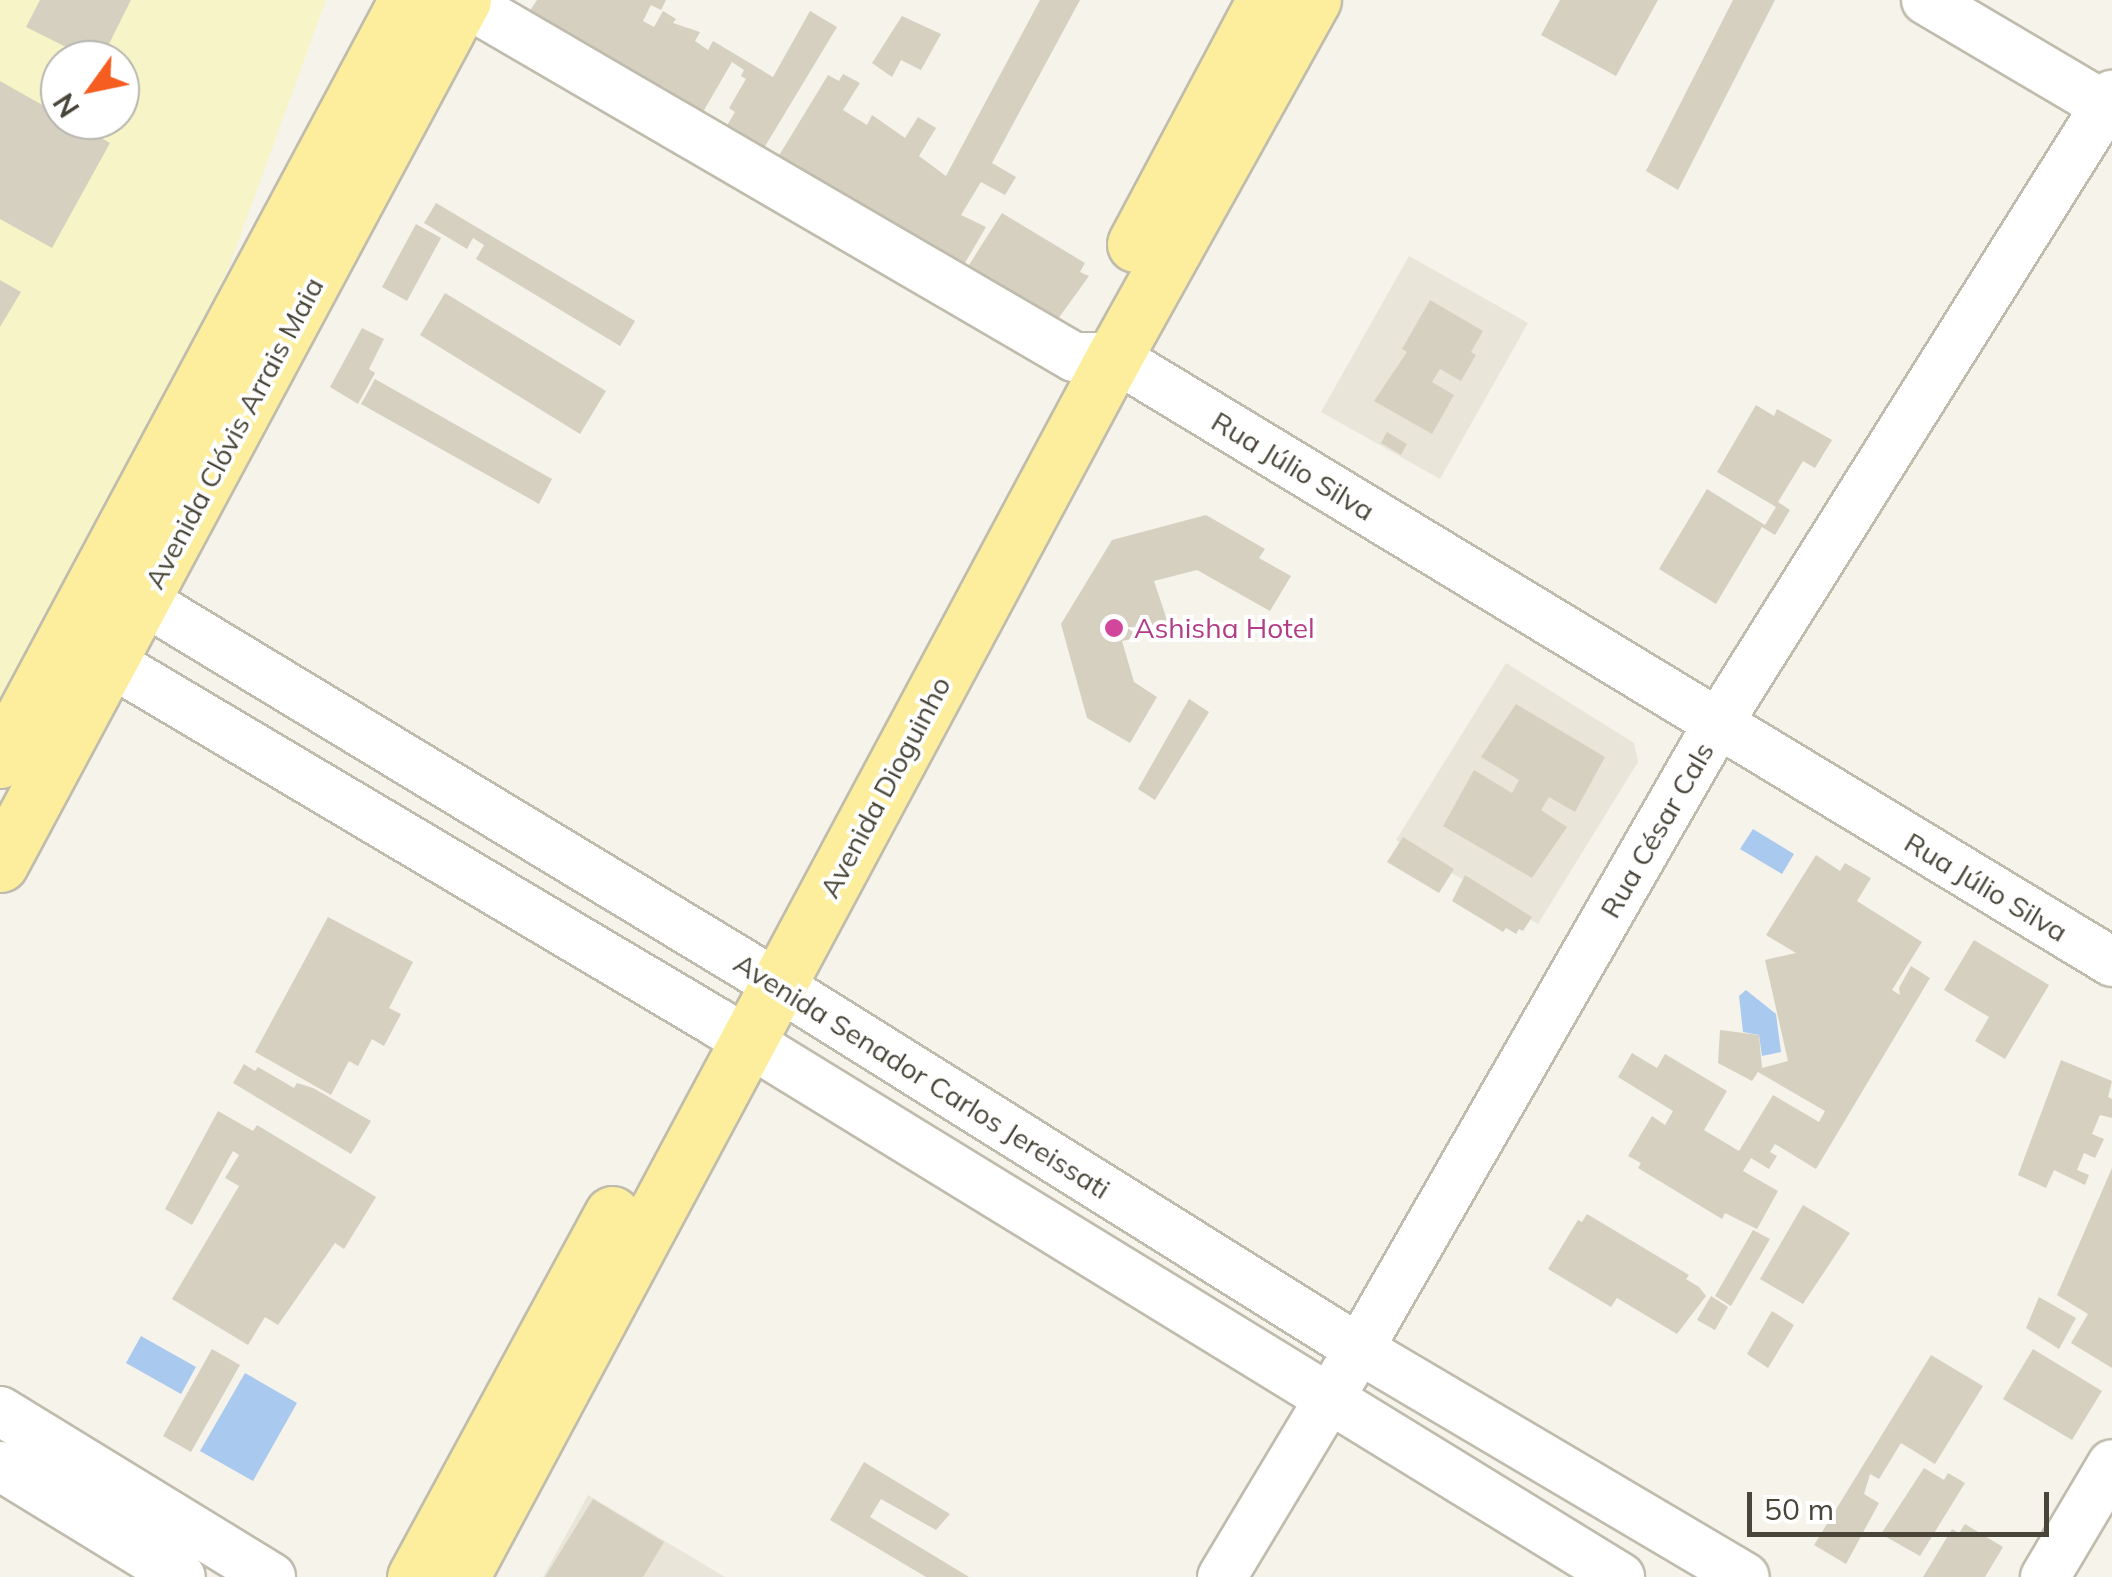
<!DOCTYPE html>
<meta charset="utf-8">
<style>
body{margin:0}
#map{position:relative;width:2112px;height:1577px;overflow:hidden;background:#f5f3ea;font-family:Mulish,sans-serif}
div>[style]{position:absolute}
.residential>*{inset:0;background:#e9e6d9}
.sand>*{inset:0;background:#f7f4c8}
.water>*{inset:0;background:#a9c9ef}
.building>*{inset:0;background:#d6d0c0}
.roads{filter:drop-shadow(2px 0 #c0bcad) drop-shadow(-2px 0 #c0bcad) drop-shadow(0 2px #c0bcad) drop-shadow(0 -2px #c0bcad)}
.minor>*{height:48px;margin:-24px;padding:0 24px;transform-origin:24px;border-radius:24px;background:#fff}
.major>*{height:55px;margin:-27.5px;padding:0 27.5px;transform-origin:27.5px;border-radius:27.5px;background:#fcee9c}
.dots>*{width:28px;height:28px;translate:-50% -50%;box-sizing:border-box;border:5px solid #fff;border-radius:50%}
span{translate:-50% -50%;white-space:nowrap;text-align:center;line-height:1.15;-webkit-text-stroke:8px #fff;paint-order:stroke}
.street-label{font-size:28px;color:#494538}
.hotel-label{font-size:28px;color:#b23c85}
.left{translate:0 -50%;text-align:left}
.north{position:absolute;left:40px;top:40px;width:100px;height:100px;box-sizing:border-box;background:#fff;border:2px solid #b6b5af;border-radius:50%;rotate:237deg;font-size:28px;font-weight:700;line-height:40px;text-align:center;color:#494538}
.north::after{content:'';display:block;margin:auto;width:35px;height:45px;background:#f55d21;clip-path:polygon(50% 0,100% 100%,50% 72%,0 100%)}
.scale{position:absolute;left:1747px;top:1492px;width:302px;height:45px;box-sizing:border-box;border:5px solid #494538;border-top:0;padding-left:12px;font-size:30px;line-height:35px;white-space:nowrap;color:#494538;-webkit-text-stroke:8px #fff;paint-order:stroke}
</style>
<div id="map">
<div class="residential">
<i style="clip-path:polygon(1409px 256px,1528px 323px,1440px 479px,1321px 412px)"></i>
<i style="clip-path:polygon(1506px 663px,1634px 743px,1638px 762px,1538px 924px,1396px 840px)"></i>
<i style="clip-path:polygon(588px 1495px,725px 1577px,543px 1577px)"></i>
</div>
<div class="sand">
<i style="clip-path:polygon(evenodd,0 0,326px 0,229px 267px,124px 498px,0 731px,0 0,60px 60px,120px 60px,120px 120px,60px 120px,60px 60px)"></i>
</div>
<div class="water">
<i style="clip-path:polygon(1753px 829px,1794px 854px,1782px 874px,1740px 849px)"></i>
<i style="clip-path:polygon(1746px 990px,1776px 1014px,1781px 1052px,1762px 1056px,1759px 1035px,1743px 1032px,1739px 996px)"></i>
<i style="clip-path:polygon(141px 1336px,196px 1367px,181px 1394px,126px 1363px)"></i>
<i style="clip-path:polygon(245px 1373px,297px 1403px,253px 1481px,200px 1451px)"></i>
</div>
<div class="building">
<i style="clip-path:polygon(40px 0,131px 0,101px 60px,92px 60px,26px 27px)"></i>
<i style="clip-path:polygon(537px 0,666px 0,661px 10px,651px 5px,643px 21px,654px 27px,663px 11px,676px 19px,673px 23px,700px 32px,695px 41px,708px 50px,713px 41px,773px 77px,810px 11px,837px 27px,761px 153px,719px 139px,735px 112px,729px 108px,746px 79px,741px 76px,744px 70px,732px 62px,696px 124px,529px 12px)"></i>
<i style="clip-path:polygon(1040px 0,1080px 0,992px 163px,1016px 177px,1005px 195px,981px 182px,961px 215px,986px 227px,955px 280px,772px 167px,828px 75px,839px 81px,843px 74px,860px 83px,843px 110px,867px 125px,872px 115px,905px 138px,918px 117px,936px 128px,919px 156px,946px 176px)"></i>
<i style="clip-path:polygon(1560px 0,1658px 0,1616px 76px,1541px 35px)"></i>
<i style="clip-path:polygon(1733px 0,1775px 0,1678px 190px,1646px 171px)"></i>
<i style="clip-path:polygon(902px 16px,941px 34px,921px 70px,901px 60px,892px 77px,872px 63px)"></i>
<i style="clip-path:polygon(0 81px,60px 115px,60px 120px,70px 120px,110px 143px,52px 248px,0 219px)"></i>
<i style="clip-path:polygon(436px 203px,635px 321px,620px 346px,476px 259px,484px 245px,473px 238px,467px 249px,424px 223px)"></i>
<i style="clip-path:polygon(1002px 213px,1085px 263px,1080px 272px,1089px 276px,1050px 330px,962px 276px)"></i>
<i style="clip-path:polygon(416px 224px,441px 238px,407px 301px,382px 287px)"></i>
<i style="clip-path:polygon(0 280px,21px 292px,0 327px)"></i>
<i style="clip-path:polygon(445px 293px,606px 391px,580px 434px,420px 335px)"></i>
<i style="clip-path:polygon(1430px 300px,1483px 331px,1471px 352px,1476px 355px,1461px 381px,1440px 369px,1432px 382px,1454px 395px,1432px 434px,1374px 401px,1407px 352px,1402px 349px)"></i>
<i style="clip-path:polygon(362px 328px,384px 339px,369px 369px,375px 373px,358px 404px,330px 387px)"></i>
<i style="clip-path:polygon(375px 379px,552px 479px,539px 504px,361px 404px)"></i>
<i style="clip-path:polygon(1756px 405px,1774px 416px,1777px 409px,1832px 440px,1815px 468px,1803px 461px,1778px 502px,1790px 510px,1775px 535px,1762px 527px,1716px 604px,1659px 569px,1707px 489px,1765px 525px,1776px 507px,1717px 472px)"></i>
<i style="clip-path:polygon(1387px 432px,1407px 444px,1401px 455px,1381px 443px)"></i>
<i style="clip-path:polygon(1206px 515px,1265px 549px,1259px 558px,1291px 576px,1270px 611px,1197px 570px,1154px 581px,1168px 623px,1163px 632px,1122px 641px,1134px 682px,1157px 697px,1130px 743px,1087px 718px,1061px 624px,1112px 540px)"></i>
<i style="clip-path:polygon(1189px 699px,1209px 712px,1155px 800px,1138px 789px)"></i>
<i style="clip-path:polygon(1516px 704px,1605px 757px,1575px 812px,1549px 797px,1541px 810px,1567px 827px,1532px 878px,1443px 826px,1474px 770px,1512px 793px,1519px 780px,1481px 757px)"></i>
<i style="clip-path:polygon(1403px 837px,1454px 869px,1439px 893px,1387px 862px)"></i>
<i style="clip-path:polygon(1816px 855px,1840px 871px,1845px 863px,1871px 878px,1857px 901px,1922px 942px,1892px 990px,1900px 995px,1899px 988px,1911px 966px,1930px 978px,1816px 1169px,1775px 1144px,1770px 1152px,1777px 1156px,1769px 1169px,1751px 1158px,1743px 1171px,1778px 1191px,1757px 1229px,1725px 1213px,1722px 1219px,1638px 1168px,1641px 1163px,1628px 1156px,1652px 1116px,1665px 1125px,1673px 1111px,1618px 1077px,1632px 1053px,1657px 1068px,1665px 1054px,1727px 1091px,1704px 1130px,1739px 1151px,1773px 1095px,1819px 1122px,1825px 1111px,1758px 1072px,1752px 1081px,1718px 1063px,1720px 1030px,1759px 1035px,1762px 1068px,1788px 1061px,1765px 960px,1796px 953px,1766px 935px)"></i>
<i style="clip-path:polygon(1465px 875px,1532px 917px,1523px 931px,1519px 929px,1516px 934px,1506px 928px,1503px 932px,1452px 901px)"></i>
<i style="clip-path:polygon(328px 917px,413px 962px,389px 1008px,401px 1014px,384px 1046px,372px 1039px,358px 1066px,349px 1061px,331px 1095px,255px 1052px)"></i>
<i style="clip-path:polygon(1974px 940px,2049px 985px,2005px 1059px,1975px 1041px,1989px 1017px,1944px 990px)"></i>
<i style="clip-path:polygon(2061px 1060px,2112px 1081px,2108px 1097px,2112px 1099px,2112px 1118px,2100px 1115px,2092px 1134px,2104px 1139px,2095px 1158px,2084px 1153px,2077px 1170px,2089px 1175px,2085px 1185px,2054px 1170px,2046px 1188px,2018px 1175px)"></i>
<i style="clip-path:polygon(244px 1064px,255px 1071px,258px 1067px,294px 1088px,297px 1083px,313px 1088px,371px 1121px,351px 1154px,233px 1083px)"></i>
<i style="clip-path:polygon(218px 1111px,253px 1131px,257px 1125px,376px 1197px,344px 1249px,335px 1243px,278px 1325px,265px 1317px,248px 1345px,172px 1299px,239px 1186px,225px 1178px,239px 1155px,233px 1151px,192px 1225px,165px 1209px)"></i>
<i style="clip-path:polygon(2112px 1168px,2112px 1368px,2071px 1343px,2088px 1314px,2057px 1295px)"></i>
<i style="clip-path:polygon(1803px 1205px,1850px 1233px,1803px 1304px,1760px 1279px)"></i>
<i style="clip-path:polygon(1587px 1214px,1689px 1275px,1686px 1279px,1699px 1287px,1706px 1296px,1677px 1334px,1617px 1298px,1611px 1307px,1548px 1269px,1578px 1220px,1582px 1222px)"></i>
<i style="clip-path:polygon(1753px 1230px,1770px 1239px,1731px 1306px,1715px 1296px)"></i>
<i style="clip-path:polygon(1711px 1296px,1728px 1307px,1715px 1330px,1697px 1320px)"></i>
<i style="clip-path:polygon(2039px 1297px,2076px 1318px,2059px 1349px,2026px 1328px)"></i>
<i style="clip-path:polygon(1772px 1311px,1794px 1325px,1768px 1368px,1747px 1354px)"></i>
<i style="clip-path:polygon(212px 1349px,240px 1365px,191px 1452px,163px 1436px)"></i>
<i style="clip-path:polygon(2033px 1349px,2102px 1391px,2072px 1440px,2003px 1399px)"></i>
<i style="clip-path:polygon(1931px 1355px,1983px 1386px,1935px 1464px,1901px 1443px,1879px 1479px,1870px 1474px,1864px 1494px,1879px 1503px,1846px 1564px,1814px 1545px)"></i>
<i style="clip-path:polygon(864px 1462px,950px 1514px,936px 1530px,881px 1499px,870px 1517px,969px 1577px,926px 1577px,830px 1520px)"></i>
<i style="clip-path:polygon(1924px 1468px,1944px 1480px,1948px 1473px,1965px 1483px,1920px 1556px,1881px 1534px)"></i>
<i style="clip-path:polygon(593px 1499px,664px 1542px,643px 1577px,545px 1577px)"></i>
<i style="clip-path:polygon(1965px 1524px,2003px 1547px,1985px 1577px,1923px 1577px,1952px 1529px,1959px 1533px)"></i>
</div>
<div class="roads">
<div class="minor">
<i style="left:1926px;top:0;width:216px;rotate:30.6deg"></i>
<i style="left:463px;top:1px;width:707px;rotate:30.23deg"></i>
<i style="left:1074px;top:357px;width:40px"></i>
<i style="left:1114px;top:357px;width:1167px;rotate:31.22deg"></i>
<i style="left:108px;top:579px;width:747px;rotate:31.2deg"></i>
<i style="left:747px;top:966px;width:722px;rotate:32.04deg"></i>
<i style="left:1359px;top:1349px;width:448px;rotate:30.6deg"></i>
<i style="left:78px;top:643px;width:742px;rotate:30.71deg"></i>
<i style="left:716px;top:1022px;width:1061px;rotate:31.55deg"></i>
<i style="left:0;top:1411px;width:318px;rotate:31.5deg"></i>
<i style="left:0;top:1466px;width:212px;rotate:31.5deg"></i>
<i style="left:1222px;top:1577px;width:266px;rotate:-59deg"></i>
<i style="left:1359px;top:1349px;width:719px;rotate:-60.16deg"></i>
<i style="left:1717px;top:725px;width:744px;rotate:-57.91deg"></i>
<i style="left:2045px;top:1577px;width:131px;rotate:-59.3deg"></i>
</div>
<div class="major">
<i style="left:1135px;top:244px;width:276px;rotate:-62deg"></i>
<i style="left:0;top:760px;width:862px;rotate:-61.83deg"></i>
<i style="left:0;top:864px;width:980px;rotate:-61.81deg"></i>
<i style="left:415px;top:1577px;width:413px;rotate:-61.5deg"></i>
<i style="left:461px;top:1577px;width:1384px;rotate:-61.84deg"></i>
<i style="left:1114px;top:357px;width:409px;rotate:-60.9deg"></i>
</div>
</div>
<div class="dots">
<i style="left:1114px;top:628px;background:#d1479c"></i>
</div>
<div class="street-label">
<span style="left:234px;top:433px;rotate:-62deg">Avenida Clóvis Arrais Maia</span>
<span style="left:1293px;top:466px;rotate:31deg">Rua Júlio Silva</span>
<span style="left:885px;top:787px;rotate:-62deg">Avenida Dioguinho</span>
<span style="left:1657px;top:830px;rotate:-60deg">Rua César Cals</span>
<span style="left:1986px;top:887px;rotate:31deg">Rua Júlio Silva</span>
<span style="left:922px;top:1076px;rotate:32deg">Avenida Senador Carlos Jereissati</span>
</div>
<div class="hotel-label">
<span class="left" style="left:1134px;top:628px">Ashisha Hotel</span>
</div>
<div class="north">N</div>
<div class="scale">50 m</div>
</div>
